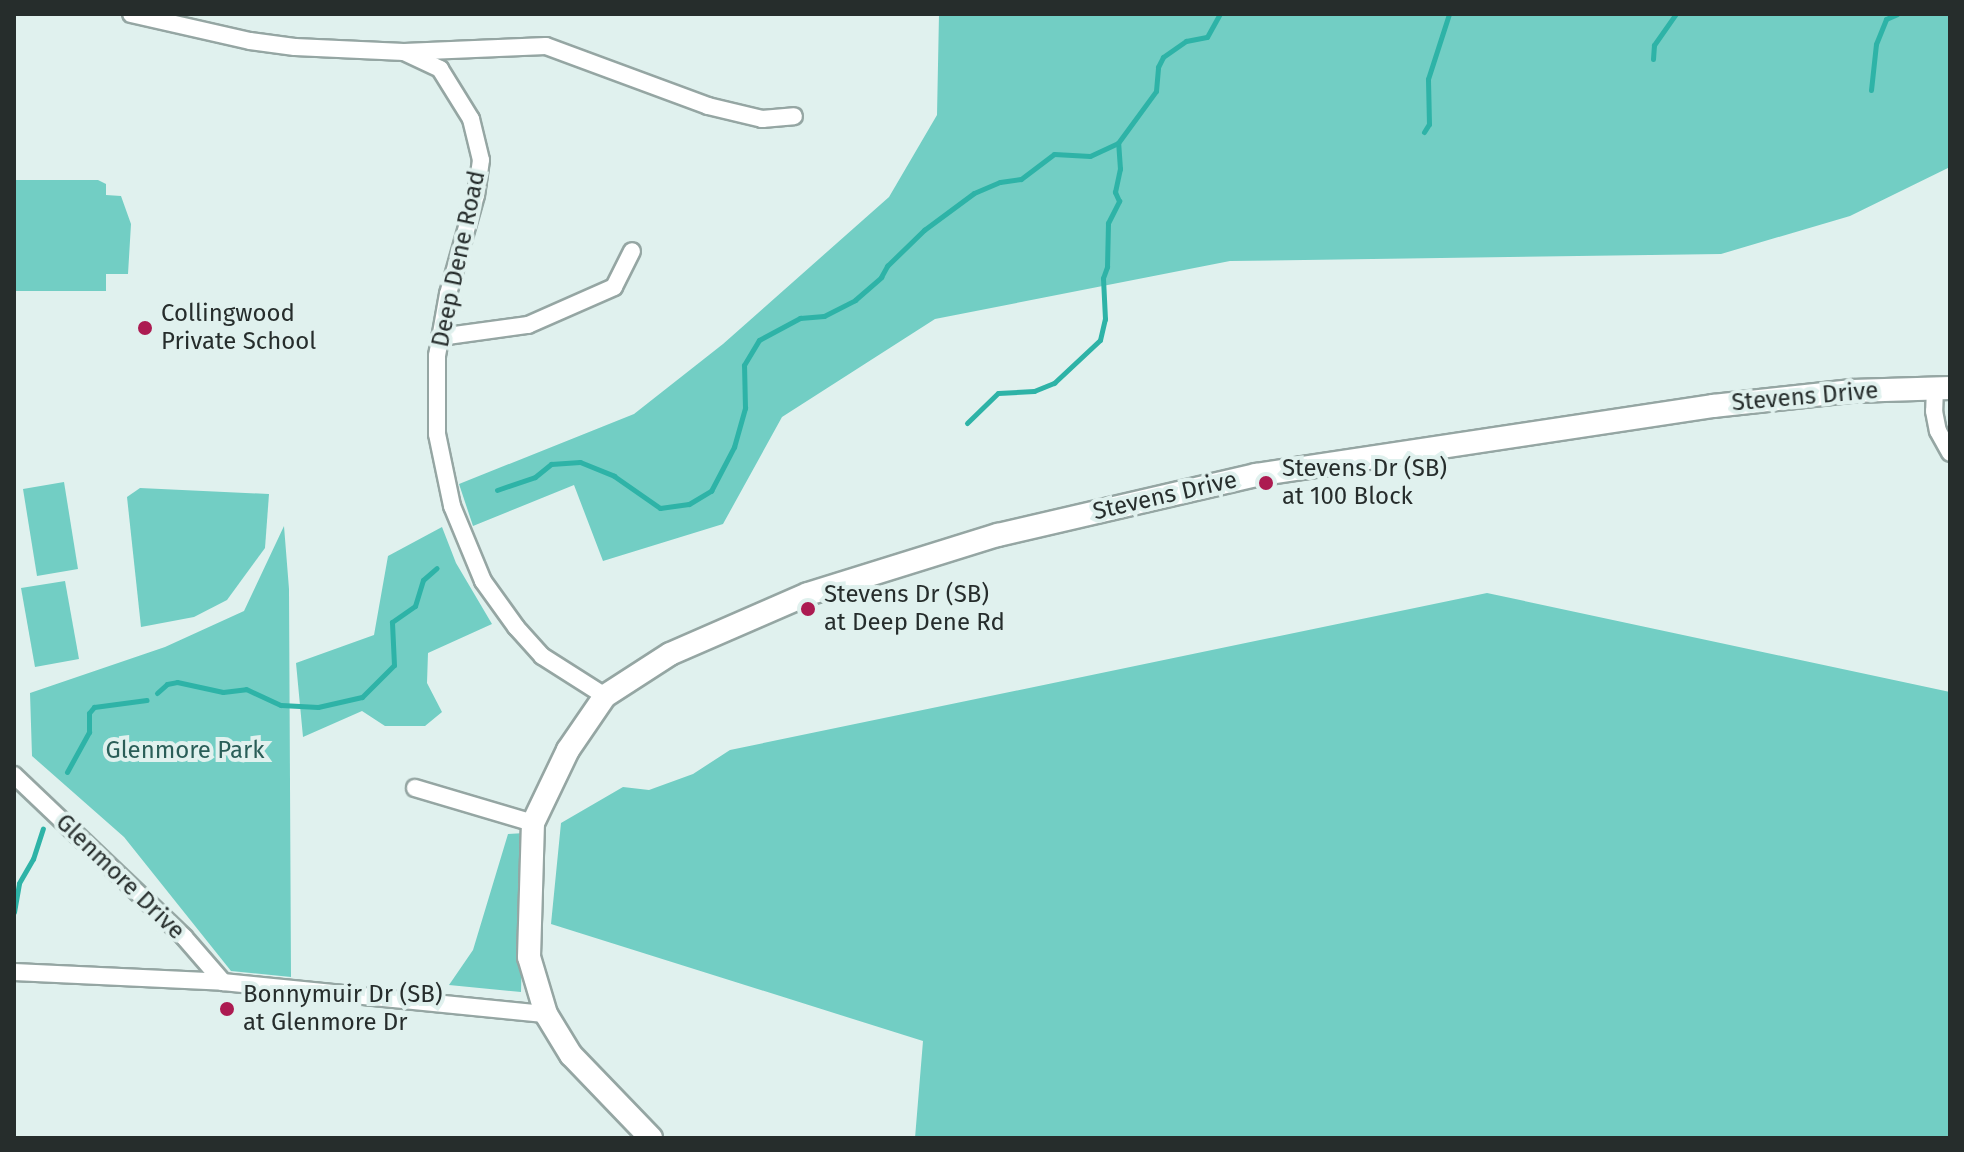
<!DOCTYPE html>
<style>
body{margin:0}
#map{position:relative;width:1964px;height:1152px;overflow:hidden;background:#e0f1ee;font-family:"Fira Sans",sans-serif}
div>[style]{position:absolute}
.green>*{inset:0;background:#72cec4}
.stream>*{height:5px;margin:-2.5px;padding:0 2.5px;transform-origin:2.5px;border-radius:2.5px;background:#2eb3a7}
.roads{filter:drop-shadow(2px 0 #95a6a3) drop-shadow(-2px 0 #95a6a3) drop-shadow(0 2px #95a6a3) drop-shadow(0 -2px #95a6a3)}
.street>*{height:16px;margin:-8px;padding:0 8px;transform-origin:8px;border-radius:8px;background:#fff}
.secondary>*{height:22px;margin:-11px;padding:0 11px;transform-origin:11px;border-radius:11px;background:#fff}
.dots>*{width:22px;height:22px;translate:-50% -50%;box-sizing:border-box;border:4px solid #e0f1ee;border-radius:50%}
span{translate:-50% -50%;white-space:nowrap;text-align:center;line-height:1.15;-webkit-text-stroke:8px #e0f1ee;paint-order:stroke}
.street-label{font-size:24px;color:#262d2c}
.poi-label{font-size:24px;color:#262d2c}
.left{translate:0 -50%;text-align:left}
.park-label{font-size:24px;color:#2a5e58}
.frame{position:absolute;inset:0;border:16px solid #262d2c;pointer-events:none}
</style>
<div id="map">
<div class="green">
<i style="clip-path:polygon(939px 14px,1950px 14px,1950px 167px,1850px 216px,1721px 254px,1230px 261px,935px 319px,782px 417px,723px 524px,603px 561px,574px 485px,473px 526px,459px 484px,634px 414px,723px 344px,889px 197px,937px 115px)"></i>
<i style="clip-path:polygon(14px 180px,98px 180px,106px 184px,106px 195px,121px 196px,131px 224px,128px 274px,106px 274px,106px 291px,14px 291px)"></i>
<i style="clip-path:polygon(64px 482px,78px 569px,37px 576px,23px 489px)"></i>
<i style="clip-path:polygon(140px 488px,269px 494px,265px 548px,227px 600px,194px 617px,141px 627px,127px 497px)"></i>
<i style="clip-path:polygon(284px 526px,289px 589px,291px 977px,231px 971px,124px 837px,32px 756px,30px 693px,165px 647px,244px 611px)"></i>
<i style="clip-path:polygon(442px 527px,456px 563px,492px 624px,428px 653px,427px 683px,442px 712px,425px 726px,385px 726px,362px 711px,303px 737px,296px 663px,374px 635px,388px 556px)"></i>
<i style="clip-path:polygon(65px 581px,79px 659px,35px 667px,21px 588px)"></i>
<i style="clip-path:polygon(1487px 593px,1950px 692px,1950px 1138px,915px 1138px,923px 1041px,551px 924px,561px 823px,623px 787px,649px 790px,693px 774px,730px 750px)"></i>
<i style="clip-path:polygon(525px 833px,521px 992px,449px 985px,473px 950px,508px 834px)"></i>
</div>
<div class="stream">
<i style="left:1653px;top:59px;width:14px;rotate:-86deg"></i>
<i style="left:1654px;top:45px;width:38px;rotate:-55deg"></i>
<i style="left:1871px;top:90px;width:46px;rotate:-83.8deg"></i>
<i style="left:1876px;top:44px;width:27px;rotate:-68deg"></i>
<i style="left:1886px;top:19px;width:12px;rotate:-24deg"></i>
<i style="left:1424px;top:132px;width:9px;rotate:-58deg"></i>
<i style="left:1429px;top:124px;width:45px;rotate:-91.3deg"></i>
<i style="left:1428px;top:79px;width:68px;rotate:-72.1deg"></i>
<i style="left:967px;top:423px;width:43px;rotate:-44.1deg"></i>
<i style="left:998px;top:393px;width:36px;rotate:-3deg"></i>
<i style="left:1034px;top:391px;width:22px;rotate:-22deg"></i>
<i style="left:1054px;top:383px;width:63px;rotate:-43.1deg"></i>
<i style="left:1100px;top:340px;width:22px;rotate:-77deg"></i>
<i style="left:1105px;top:319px;width:41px;rotate:-92.8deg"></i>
<i style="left:1103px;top:278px;width:12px;rotate:-70deg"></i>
<i style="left:1107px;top:267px;width:44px;rotate:-88.7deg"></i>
<i style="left:1108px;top:223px;width:25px;rotate:-63deg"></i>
<i style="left:1119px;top:201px;width:10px;rotate:-114deg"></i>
<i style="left:1115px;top:192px;width:24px;rotate:-78deg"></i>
<i style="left:1120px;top:169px;width:26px;rotate:-94deg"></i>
<i style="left:497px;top:490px;width:40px;rotate:-18.9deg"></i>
<i style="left:535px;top:477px;width:21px;rotate:-39deg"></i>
<i style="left:551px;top:464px;width:29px;rotate:-4deg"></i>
<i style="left:580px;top:462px;width:37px;rotate:22deg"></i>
<i style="left:614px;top:476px;width:56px;rotate:34.8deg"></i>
<i style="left:660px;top:508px;width:29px;rotate:-8deg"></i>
<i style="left:689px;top:504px;width:26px;rotate:-31deg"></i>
<i style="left:711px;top:491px;width:50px;rotate:-62.4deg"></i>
<i style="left:734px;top:447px;width:41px;rotate:-74.2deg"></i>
<i style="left:745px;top:408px;width:43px;rotate:-91.3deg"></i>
<i style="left:744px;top:365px;width:29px;rotate:-59deg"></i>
<i style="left:759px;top:340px;width:47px;rotate:-28.2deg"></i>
<i style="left:800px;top:318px;width:24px;rotate:-5deg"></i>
<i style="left:824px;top:316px;width:35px;rotate:-27deg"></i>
<i style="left:855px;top:300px;width:35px;rotate:-41deg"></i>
<i style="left:881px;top:277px;width:13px;rotate:-61deg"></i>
<i style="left:887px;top:266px;width:52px;rotate:-44.2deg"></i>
<i style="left:924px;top:230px;width:62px;rotate:-36.5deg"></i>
<i style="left:974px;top:193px;width:28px;rotate:-23deg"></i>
<i style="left:1000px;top:182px;width:21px;rotate:-8deg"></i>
<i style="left:1021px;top:179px;width:41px;rotate:-37.1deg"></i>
<i style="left:1054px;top:154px;width:36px;rotate:3deg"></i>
<i style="left:1090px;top:156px;width:31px;rotate:-25deg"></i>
<i style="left:1118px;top:143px;width:64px;rotate:-53.8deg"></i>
<i style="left:1156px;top:91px;width:24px;rotate:-85deg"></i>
<i style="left:1158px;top:67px;width:11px;rotate:-63deg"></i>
<i style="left:1163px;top:57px;width:28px;rotate:-35deg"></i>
<i style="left:1186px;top:41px;width:21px;rotate:-11deg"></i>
<i style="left:1207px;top:37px;width:26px;rotate:-61deg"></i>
<i style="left:157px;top:693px;width:13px;rotate:-42deg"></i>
<i style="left:167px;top:684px;width:10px;rotate:-11deg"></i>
<i style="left:177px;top:682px;width:47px;rotate:12.3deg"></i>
<i style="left:223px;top:692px;width:23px;rotate:-7deg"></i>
<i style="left:246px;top:689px;width:38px;rotate:25deg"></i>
<i style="left:281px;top:705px;width:37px;rotate:3deg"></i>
<i style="left:318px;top:707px;width:45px;rotate:-12.8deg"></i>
<i style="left:362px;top:697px;width:45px;rotate:-45deg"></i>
<i style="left:394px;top:665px;width:43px;rotate:-92.7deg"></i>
<i style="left:392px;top:622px;width:28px;rotate:-35deg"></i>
<i style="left:415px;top:606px;width:27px;rotate:-73deg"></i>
<i style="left:423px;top:580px;width:18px;rotate:-41deg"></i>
<i style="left:67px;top:772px;width:46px;rotate:-61.2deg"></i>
<i style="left:89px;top:732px;width:19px;rotate:-90deg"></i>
<i style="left:89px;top:713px;width:8px;rotate:-50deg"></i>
<i style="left:94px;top:707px;width:53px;rotate:-7.5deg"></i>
<i style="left:14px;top:912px;width:29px;rotate:-80deg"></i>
<i style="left:19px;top:883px;width:28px;rotate:-60deg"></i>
<i style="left:33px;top:859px;width:32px;rotate:-72deg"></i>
</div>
<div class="roads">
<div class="street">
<i style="left:131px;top:14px;width:122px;rotate:12.8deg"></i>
<i style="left:250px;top:41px;width:45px;rotate:7.6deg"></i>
<i style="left:295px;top:47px;width:109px;rotate:2.6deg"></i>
<i style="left:404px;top:52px;width:142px;rotate:-2.4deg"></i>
<i style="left:546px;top:46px;width:173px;rotate:20.3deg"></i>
<i style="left:708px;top:106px;width:56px;rotate:13.5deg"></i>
<i style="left:762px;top:119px;width:32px;rotate:-5deg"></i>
<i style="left:404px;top:52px;width:40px;rotate:25deg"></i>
<i style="left:440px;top:69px;width:59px;rotate:58.2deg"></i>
<i style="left:471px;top:119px;width:42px;rotate:76.3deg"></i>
<i style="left:481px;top:160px;width:35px;rotate:98deg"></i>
<i style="left:476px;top:195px;width:103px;rotate:105.8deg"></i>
<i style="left:448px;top:294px;width:63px;rotate:100.1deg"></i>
<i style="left:437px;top:356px;width:78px;rotate:90deg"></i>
<i style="left:437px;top:434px;width:74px;rotate:78.2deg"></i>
<i style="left:452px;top:506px;width:81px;rotate:67.5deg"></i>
<i style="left:483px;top:581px;width:57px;rotate:54.3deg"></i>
<i style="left:516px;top:627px;width:39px;rotate:48deg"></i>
<i style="left:542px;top:656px;width:75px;rotate:32.4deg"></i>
<i style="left:440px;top:337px;width:89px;rotate:-7.8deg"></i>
<i style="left:528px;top:325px;width:94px;rotate:-23.8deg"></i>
<i style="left:614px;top:287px;width:40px;rotate:-63.4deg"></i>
<i style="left:1935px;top:387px;width:24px;rotate:92deg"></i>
<i style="left:1934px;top:411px;width:20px;rotate:79deg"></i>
<i style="left:1938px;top:431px;width:25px;rotate:61deg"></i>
<i style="left:14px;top:775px;width:235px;rotate:43.6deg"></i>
<i style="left:184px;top:937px;width:60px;rotate:49.1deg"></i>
<i style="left:415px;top:788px;width:123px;rotate:16.5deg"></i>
<i style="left:14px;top:972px;width:209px;rotate:2.7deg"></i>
<i style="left:223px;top:982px;width:325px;rotate:5.7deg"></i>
</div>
<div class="secondary">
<i style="left:651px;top:1138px;width:115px;rotate:-133.9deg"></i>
<i style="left:571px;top:1055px;width:48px;rotate:-121.4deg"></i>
<i style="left:546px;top:1014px;width:59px;rotate:-106.6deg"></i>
<i style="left:529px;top:957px;width:134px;rotate:-88.3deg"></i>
<i style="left:533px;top:823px;width:81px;rotate:-64.4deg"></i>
<i style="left:568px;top:750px;width:65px;rotate:-55.6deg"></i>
<i style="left:605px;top:696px;width:77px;rotate:-32.9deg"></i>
<i style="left:670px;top:654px;width:150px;rotate:-23.5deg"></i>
<i style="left:808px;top:594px;width:199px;rotate:-17.3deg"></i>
<i style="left:998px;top:535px;width:265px;rotate:-13.1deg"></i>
<i style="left:1256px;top:475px;width:462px;rotate:-8.6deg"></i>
<i style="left:1713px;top:406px;width:140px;rotate:-6.2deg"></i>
<i style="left:1852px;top:391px;width:98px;rotate:-1.8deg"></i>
</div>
</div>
<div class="dots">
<i style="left:145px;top:328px;background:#ac1b51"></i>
<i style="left:1266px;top:483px;background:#ac1b51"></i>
<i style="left:808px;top:609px;background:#ac1b51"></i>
<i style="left:227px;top:1009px;background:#ac1b51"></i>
</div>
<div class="street-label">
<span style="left:459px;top:259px;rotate:-78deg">Deep Dene Road</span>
<span style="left:1805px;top:397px;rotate:-5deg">Stevens Drive</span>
<span style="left:1165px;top:496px;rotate:-13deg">Stevens Drive</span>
<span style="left:120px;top:877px;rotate:44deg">Glenmore Drive</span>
</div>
<div class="poi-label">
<span class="left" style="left:161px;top:328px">Collingwood<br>Private School</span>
<span class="left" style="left:1282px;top:483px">Stevens Dr (SB)<br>at 100 Block</span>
<span class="left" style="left:824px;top:609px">Stevens Dr (SB)<br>at Deep Dene Rd</span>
<span class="left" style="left:243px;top:1009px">Bonnymuir Dr (SB)<br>at Glenmore Dr</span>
</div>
<div class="park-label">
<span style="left:185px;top:751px">Glenmore Park</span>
</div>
<div class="frame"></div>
</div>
